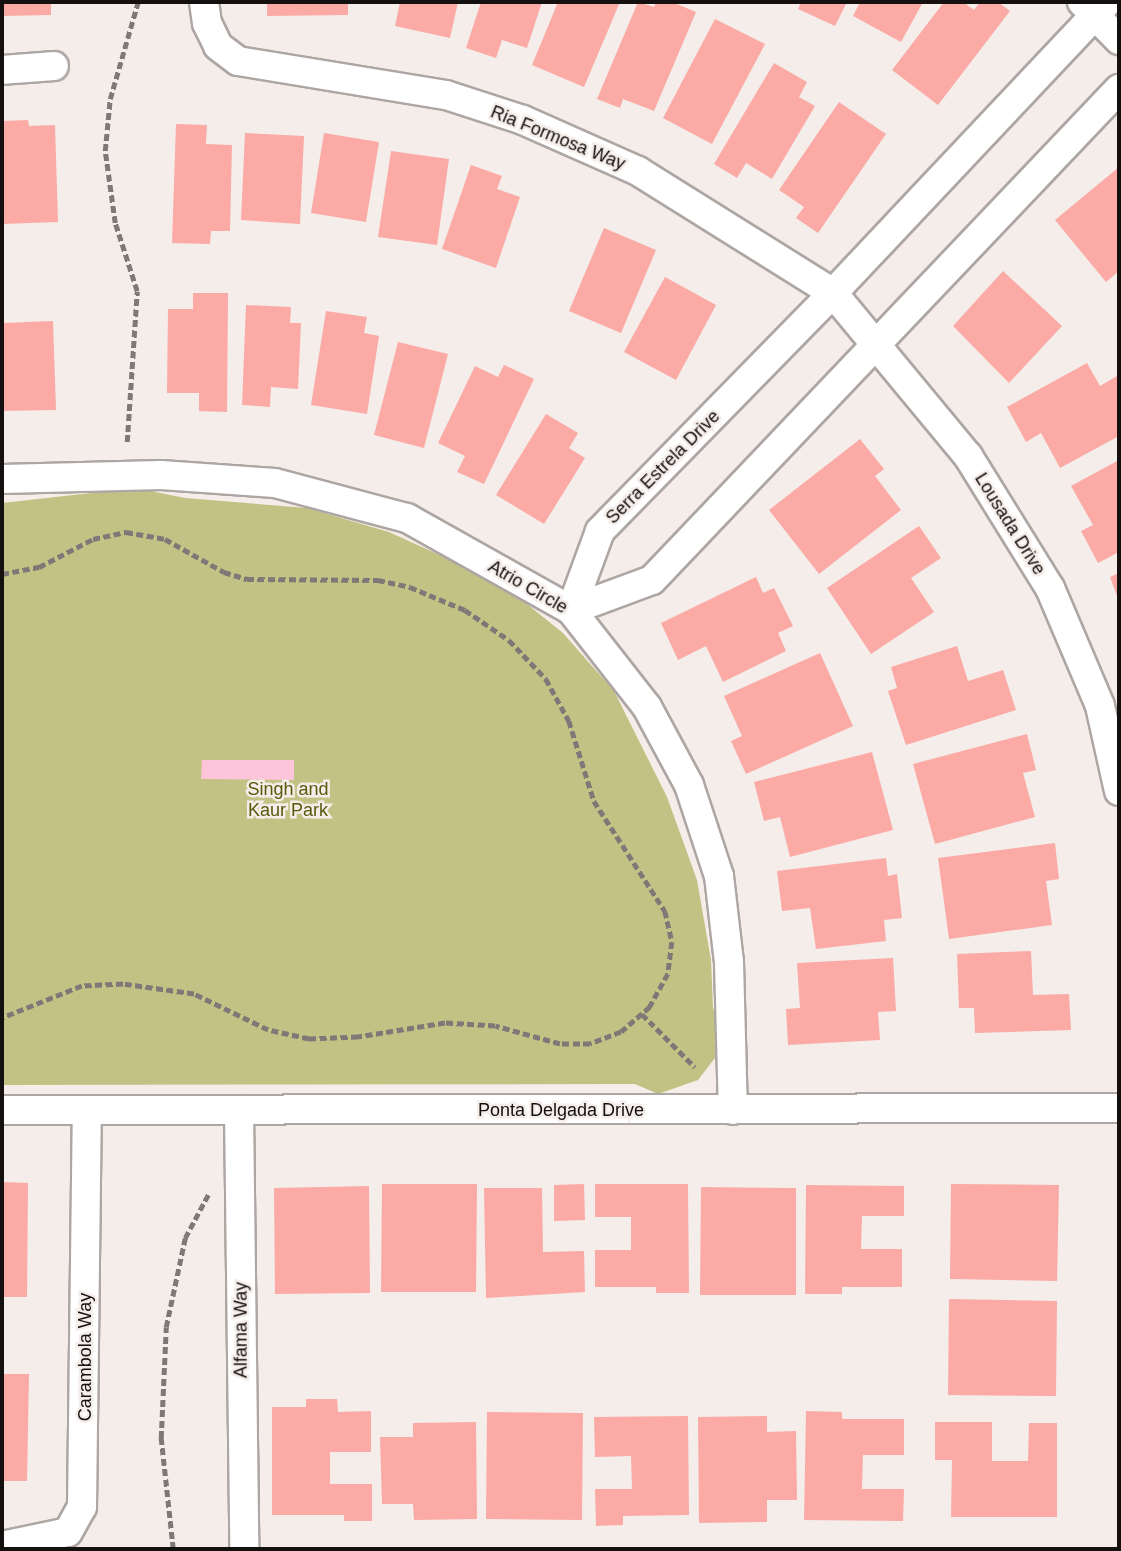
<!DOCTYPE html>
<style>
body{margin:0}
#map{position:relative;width:1121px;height:1551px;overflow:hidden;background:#f4ede9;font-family:Arial,sans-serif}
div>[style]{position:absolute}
.green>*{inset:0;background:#c3c285}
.water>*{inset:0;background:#fec4da}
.building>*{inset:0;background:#fbaaa6}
.path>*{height:4.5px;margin-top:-2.25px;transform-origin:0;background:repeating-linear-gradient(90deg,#7e7977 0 7px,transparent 0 10.5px)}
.roads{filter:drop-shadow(2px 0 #ada6a3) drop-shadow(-2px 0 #ada6a3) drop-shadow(0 2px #ada6a3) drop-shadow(0 -2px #ada6a3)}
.street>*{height:28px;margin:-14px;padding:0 14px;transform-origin:14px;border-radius:14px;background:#fff}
span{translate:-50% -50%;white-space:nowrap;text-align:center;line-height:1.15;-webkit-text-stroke:5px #f4ede9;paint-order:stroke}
.street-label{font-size:18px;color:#13100f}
.park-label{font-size:18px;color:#5b570b}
.frame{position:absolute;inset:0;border:4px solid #13100f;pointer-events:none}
</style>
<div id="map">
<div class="green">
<i style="clip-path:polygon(136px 488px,185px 498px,307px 508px,389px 532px,501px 583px,563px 633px,614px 691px,667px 797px,697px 880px,711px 960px,713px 1008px,721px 1030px,715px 1058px,698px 1080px,658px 1094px,635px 1084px,2px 1085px,2px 503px)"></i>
</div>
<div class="water">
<i style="clip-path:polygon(202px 760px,294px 760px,294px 780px,201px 779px)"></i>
</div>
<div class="building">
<i style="clip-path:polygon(2px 2px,51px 2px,51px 15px,2px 16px)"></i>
<i style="clip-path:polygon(267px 2px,348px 2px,348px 15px,267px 16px)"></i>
<i style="clip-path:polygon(400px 2px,458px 2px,450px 38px,395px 26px)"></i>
<i style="clip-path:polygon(481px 2px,542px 2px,527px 48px,502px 40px,496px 58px,466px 48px)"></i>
<i style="clip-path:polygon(558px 2px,620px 2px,584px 87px,532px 65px)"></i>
<i style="clip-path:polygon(638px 2px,654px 7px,656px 2px,672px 2px,696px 12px,654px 111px,623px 99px,620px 108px,597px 99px)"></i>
<i style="clip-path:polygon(801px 2px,847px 2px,835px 26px,798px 9px)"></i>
<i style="clip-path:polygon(860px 2px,923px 2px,901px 42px,853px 16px)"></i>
<i style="clip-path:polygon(944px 2px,963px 2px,974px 10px,980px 2px,998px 2px,1010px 11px,938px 105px,892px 70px)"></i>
<i style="clip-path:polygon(715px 19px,765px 44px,712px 144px,663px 118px)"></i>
<i style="clip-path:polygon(774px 63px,807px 82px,799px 97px,815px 106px,772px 179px,746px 163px,737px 178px,714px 164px)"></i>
<i style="clip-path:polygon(839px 102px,886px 134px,818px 233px,796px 218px,804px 207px,779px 190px)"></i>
<i style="clip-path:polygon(28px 120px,29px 126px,55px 125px,58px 222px,2px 224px,2px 121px)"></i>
<i style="clip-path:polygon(176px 124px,207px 125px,206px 144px,232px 145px,230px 231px,211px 231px,210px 244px,172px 243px)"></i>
<i style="clip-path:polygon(245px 133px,304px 136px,300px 224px,241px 220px)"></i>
<i style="clip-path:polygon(324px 133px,379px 142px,366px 222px,311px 213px)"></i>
<i style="clip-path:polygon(391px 151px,449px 159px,437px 245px,378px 237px)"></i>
<i style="clip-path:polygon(471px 165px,502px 176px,497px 189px,520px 197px,496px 268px,442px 249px)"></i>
<i style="clip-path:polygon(1119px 167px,1119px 271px,1106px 282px,1055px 220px)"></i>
<i style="clip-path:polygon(604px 228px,656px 250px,621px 333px,569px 311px)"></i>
<i style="clip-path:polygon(1003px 271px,1062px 326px,1009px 383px,953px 326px)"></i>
<i style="clip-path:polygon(665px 277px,716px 305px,676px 380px,624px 352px)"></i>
<i style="clip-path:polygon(193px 293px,228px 293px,227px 412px,199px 411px,199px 393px,167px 393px,168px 309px,193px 309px)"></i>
<i style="clip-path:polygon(246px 305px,291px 307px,290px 323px,301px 323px,298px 389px,271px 387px,270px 407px,242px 405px)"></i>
<i style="clip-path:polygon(326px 311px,367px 317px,364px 333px,379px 336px,367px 414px,311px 405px)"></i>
<i style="clip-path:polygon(53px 321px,56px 410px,2px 411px,2px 323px)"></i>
<i style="clip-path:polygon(398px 342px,448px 354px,424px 448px,374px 435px)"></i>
<i style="clip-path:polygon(1087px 363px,1100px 386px,1117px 376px,1119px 381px,1119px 436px,1060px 468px,1041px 433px,1026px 442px,1007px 407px)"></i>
<i style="clip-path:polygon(504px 365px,534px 379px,484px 484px,457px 472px,465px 456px,438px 443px,475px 366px,498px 377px)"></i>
<i style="clip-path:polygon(546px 414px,578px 433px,569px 448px,585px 458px,544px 524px,496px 495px)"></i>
<i style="clip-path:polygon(860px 439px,884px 469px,875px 476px,901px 510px,819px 574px,769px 510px)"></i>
<i style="clip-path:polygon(1119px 460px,1119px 552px,1098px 563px,1081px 531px,1093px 525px,1071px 486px)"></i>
<i style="clip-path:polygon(919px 526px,941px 558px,911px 578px,934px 612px,871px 654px,827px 588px)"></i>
<i style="clip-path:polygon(1119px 573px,1119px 601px,1110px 577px)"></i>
<i style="clip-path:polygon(756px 577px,763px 593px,774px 588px,793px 626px,778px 633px,786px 651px,723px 682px,706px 646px,678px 660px,661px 623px)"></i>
<i style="clip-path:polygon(957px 646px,968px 681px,1003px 670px,1016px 710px,906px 745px,888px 691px,897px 688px,891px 667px)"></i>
<i style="clip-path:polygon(820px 653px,853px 726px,746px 774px,731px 741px,742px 736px,724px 696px)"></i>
<i style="clip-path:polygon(1027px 734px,1036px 770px,1023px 773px,1035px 817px,935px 844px,913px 764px)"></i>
<i style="clip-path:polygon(872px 752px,893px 830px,790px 857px,780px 817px,764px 821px,754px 782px)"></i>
<i style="clip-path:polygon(1055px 843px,1059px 879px,1046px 881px,1052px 925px,949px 939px,938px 858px)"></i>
<i style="clip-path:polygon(886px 858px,888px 876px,897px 874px,902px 918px,884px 920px,886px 941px,816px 949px,810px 908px,782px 911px,777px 871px)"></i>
<i style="clip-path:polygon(1031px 951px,1033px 995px,1069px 994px,1071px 1030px,975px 1033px,974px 1008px,959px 1008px,957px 954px)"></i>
<i style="clip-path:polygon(893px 958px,896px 1011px,878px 1012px,880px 1040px,788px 1045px,786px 1009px,800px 1008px,797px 963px)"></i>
<i style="clip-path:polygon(2px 1182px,28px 1183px,27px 1297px,2px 1297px)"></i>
<i style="clip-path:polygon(382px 1184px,477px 1184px,476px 1292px,381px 1292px)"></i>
<i style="clip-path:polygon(584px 1184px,585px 1220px,554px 1221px,554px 1185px)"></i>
<i style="clip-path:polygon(595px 1184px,688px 1184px,689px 1293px,656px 1293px,656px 1287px,595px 1287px,595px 1250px,631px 1250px,631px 1217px,595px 1217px)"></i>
<i style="clip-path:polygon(951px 1184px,1059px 1185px,1057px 1281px,950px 1279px)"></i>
<i style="clip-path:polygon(806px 1185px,904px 1186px,904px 1216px,862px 1216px,861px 1249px,902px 1249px,902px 1287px,842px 1287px,842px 1294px,805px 1294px)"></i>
<i style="clip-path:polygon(369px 1186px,370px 1293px,275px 1294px,274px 1188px)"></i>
<i style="clip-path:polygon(701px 1187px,796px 1188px,796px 1295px,700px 1295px)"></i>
<i style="clip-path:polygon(484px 1188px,542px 1188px,543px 1252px,584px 1251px,585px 1292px,486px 1298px)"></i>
<i style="clip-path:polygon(949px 1299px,1057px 1301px,1056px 1396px,948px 1395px)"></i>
<i style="clip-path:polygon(2px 1374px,29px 1374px,27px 1481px,2px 1481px)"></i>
<i style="clip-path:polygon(306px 1399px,337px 1399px,338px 1412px,371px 1411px,371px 1452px,330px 1452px,330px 1484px,372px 1484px,372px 1521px,344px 1521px,344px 1515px,272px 1515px,272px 1407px,306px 1407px)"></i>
<i style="clip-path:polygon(806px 1411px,842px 1412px,842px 1419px,904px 1419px,904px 1455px,863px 1455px,862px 1489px,904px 1489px,903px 1521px,804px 1520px)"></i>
<i style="clip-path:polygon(487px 1412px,583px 1413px,582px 1520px,486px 1519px)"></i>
<i style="clip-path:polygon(688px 1416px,689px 1515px,623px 1516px,623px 1525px,596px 1526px,595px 1489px,632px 1489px,631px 1456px,595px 1457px,594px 1417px)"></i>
<i style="clip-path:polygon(767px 1416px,767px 1432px,796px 1431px,797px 1500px,767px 1500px,767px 1522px,699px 1523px,698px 1417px)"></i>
<i style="clip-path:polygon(476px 1422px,477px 1519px,414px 1520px,413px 1504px,382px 1504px,380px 1437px,413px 1437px,413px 1423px)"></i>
<i style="clip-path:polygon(935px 1422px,992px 1422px,992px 1461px,1028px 1461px,1029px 1423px,1057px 1423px,1057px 1517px,951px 1517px,952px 1460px,935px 1460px)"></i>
</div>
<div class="path">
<i style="left:127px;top:442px;width:151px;rotate:-86.2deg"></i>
<i style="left:137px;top:291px;width:71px;rotate:-107.9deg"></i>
<i style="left:115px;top:223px;width:73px;rotate:-97.9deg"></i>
<i style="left:105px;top:151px;width:52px;rotate:-84.5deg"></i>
<i style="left:110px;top:99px;width:101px;rotate:-73.9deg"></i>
<i style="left:2px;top:574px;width:38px;rotate:-11deg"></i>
<i style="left:39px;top:567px;width:61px;rotate:-27.4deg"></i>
<i style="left:93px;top:539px;width:34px;rotate:-12deg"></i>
<i style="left:126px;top:532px;width:40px;rotate:10deg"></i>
<i style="left:165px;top:539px;width:68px;rotate:29.2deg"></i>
<i style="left:224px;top:572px;width:24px;rotate:17deg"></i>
<i style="left:247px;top:579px;width:131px;rotate:0.4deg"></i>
<i style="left:378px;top:580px;width:33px;rotate:12deg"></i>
<i style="left:410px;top:587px;width:60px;rotate:22.7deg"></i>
<i style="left:465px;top:610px;width:53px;rotate:34.3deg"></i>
<i style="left:509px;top:640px;width:54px;rotate:46.5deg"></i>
<i style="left:546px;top:679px;width:48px;rotate:61.3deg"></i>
<i style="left:569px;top:721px;width:84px;rotate:72.6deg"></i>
<i style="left:594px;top:801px;width:131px;rotate:57.2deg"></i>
<i style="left:665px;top:911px;width:32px;rotate:77deg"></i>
<i style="left:672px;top:942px;width:32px;rotate:97deg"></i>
<i style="left:668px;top:974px;width:38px;rotate:119deg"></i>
<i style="left:650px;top:1007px;width:38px;rotate:139deg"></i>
<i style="left:621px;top:1032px;width:33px;rotate:159deg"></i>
<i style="left:590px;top:1044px;width:30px;rotate:180deg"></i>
<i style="left:560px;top:1044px;width:67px;rotate:-164.5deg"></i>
<i style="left:495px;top:1026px;width:50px;rotate:-176.6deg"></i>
<i style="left:445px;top:1023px;width:88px;rotate:170.9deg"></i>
<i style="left:358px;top:1037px;width:49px;rotate:177.7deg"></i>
<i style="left:309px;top:1039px;width:42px;rotate:-167.6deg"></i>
<i style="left:268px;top:1030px;width:82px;rotate:-154.1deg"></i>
<i style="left:194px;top:994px;width:72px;rotate:-172deg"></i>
<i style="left:123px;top:984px;width:41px;rotate:177.2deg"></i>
<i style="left:82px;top:986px;width:86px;rotate:158.2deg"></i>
<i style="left:642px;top:1014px;width:75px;rotate:45deg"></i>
<i style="left:173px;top:1549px;width:112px;rotate:-96.2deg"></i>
<i style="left:161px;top:1438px;width:111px;rotate:-87.4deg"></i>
<i style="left:166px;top:1327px;width:91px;rotate:-77.9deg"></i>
<i style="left:185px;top:1238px;width:51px;rotate:-61.9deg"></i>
</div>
<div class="roads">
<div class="street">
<i style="left:204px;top:2px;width:21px;rotate:82deg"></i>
<i style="left:207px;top:23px;width:25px;rotate:64deg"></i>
<i style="left:218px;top:46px;width:25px;rotate:37deg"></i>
<i style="left:238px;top:61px;width:211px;rotate:9.3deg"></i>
<i style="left:446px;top:95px;width:81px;rotate:18deg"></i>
<i style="left:523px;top:120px;width:126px;rotate:23.9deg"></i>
<i style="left:638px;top:171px;width:230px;rotate:32deg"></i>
<i style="left:833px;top:293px;width:212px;rotate:50.4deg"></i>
<i style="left:968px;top:456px;width:155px;rotate:58.2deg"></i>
<i style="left:1050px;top:588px;width:128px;rotate:67deg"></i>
<i style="left:1100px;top:706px;width:87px;rotate:77.4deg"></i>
<i style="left:1082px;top:2px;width:53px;rotate:45.8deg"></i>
<i style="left:2px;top:70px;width:52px;rotate:-4.4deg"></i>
<i style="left:2px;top:479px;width:159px;rotate:-1.4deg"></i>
<i style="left:161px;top:475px;width:114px;rotate:4deg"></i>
<i style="left:275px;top:483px;width:137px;rotate:14.9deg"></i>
<i style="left:407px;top:518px;width:188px;rotate:29.3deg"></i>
<i style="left:571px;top:610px;width:123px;rotate:51.9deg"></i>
<i style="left:647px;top:707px;width:89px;rotate:61.7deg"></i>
<i style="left:689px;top:785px;width:96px;rotate:71.8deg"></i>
<i style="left:719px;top:876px;width:87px;rotate:83.4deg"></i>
<i style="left:729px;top:962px;width:148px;rotate:88.5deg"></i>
<i style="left:571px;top:610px;width:84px;rotate:-69.8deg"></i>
<i style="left:600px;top:531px;width:333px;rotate:-45.6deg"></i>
<i style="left:833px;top:293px;width:400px;rotate:-46.7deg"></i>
<i style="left:571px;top:610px;width:86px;rotate:-20.3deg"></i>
<i style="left:652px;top:580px;width:678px;rotate:-46.44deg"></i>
<i style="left:2px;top:1110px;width:1117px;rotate:-0.1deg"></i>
<i style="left:239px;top:1110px;width:439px;rotate:89.3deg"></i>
<i style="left:2px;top:1546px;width:67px;rotate:-12deg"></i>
<i style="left:68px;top:1532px;width:29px;rotate:-61deg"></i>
<i style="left:82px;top:1507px;width:396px;rotate:-89.3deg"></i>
</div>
</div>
<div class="street-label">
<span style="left:558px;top:138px;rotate:22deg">Ria Formosa Way</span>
<span style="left:663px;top:467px;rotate:-45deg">Serra Estrela Drive</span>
<span style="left:1010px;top:524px;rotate:58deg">Lousada Drive</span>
<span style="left:528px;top:587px;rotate:30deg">Atrio Circle</span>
<span style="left:561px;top:1110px">Ponta Delgada Drive</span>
<span style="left:241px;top:1330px;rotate:-90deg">Alfama Way</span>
<span style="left:85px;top:1357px;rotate:-90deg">Carambola Way</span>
</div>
<div class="park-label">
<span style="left:288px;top:800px">Singh and<br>Kaur Park</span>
</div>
<div class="frame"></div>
</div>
